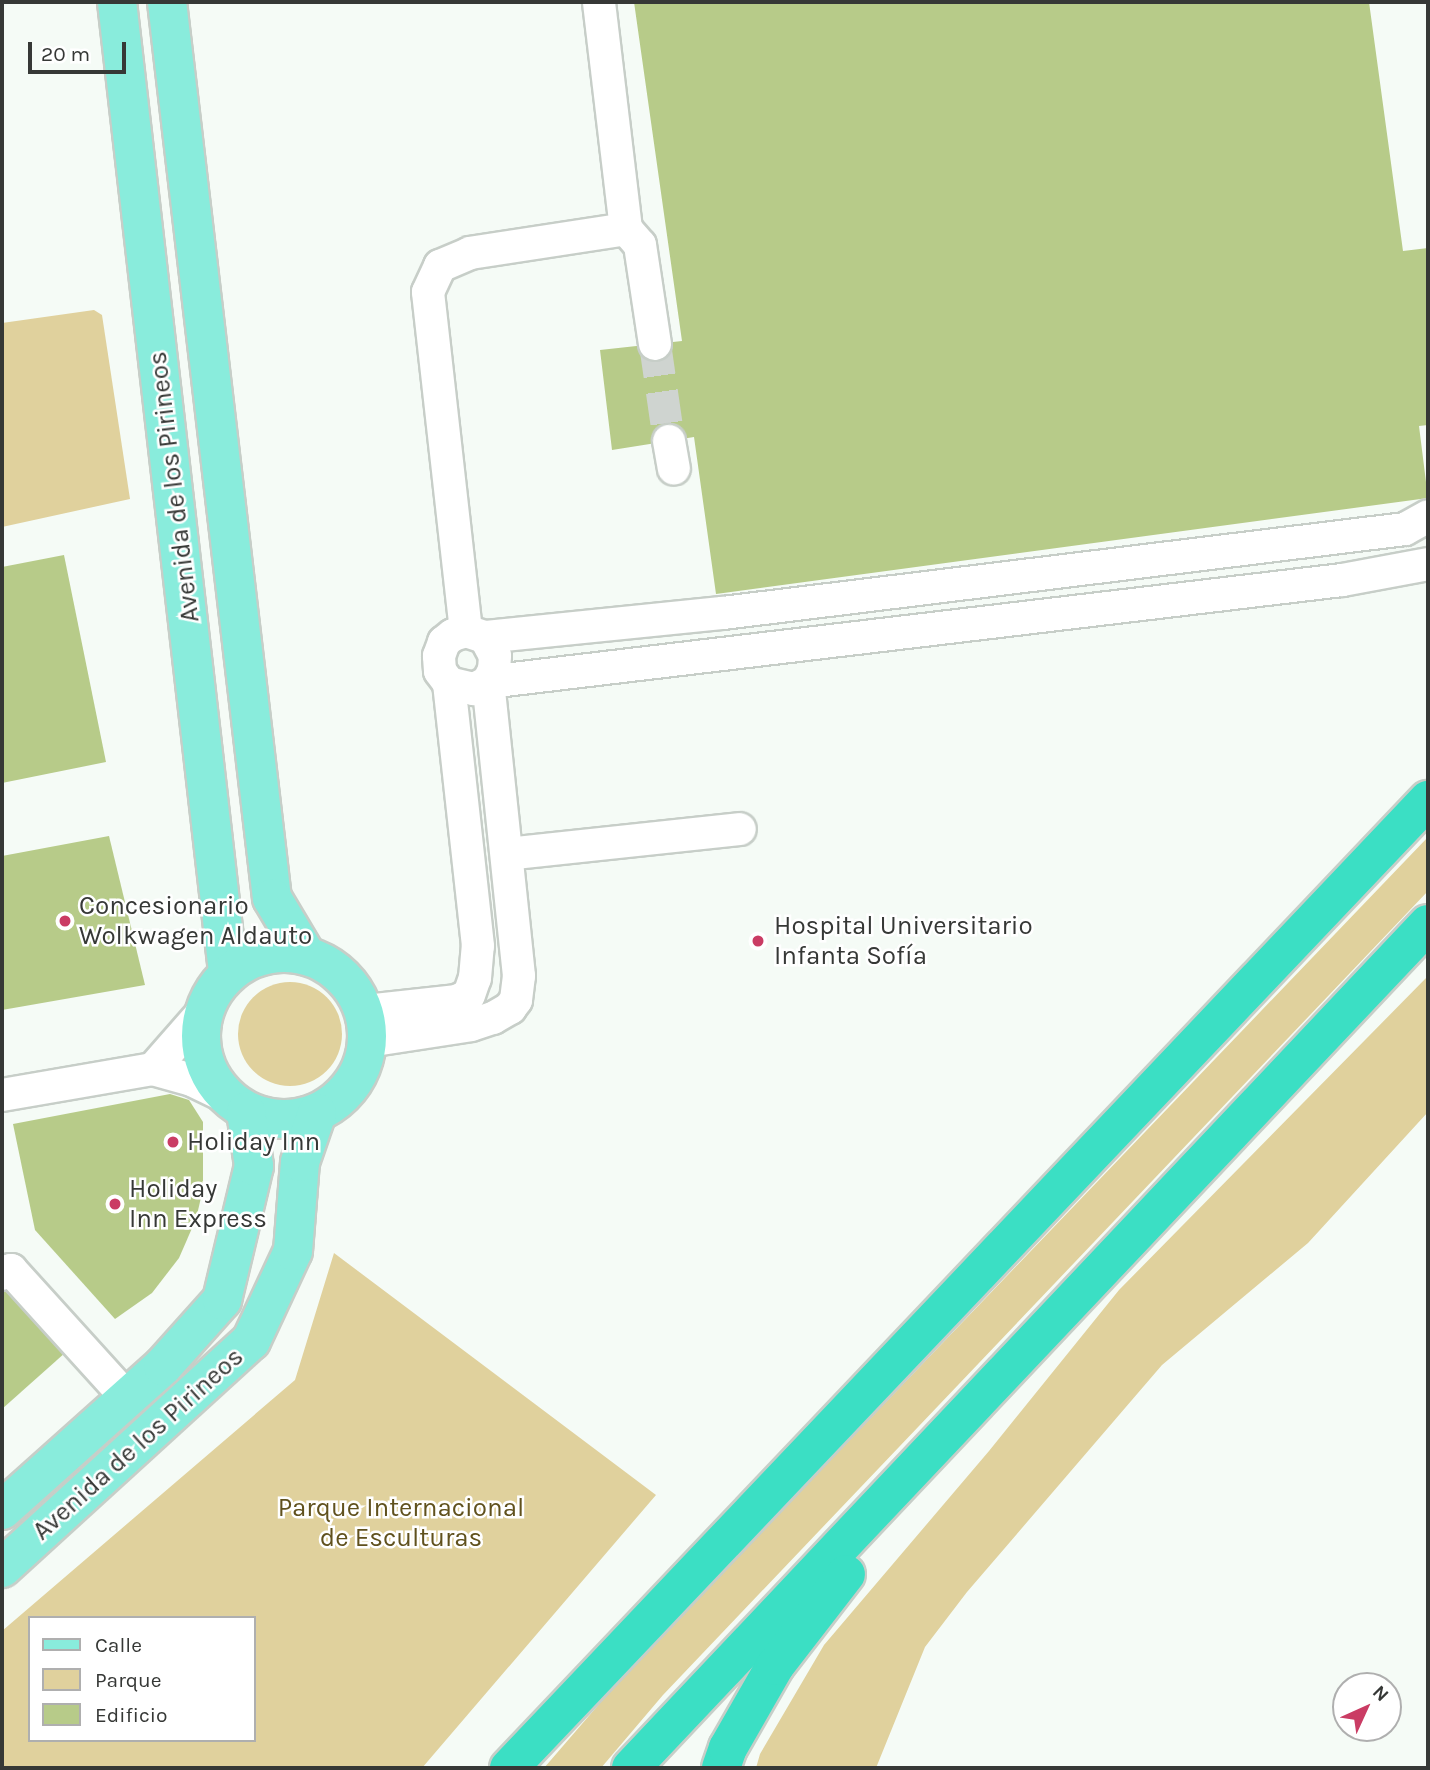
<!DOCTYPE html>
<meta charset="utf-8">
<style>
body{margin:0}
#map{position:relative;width:1430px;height:1770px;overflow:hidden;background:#f5fbf6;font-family:Karla,sans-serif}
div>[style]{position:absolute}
.green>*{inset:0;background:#e0d19d}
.round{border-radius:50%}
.building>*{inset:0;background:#b7cb89}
.minor-tunnel>*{height:32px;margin-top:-16px;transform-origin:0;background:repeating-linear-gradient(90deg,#cfd4d0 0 32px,transparent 0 48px)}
.roads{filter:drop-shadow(2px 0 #c7cec8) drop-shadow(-2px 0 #c7cec8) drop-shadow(0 2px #c7cec8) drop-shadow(0 -2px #c7cec8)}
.minor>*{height:32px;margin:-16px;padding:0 16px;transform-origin:16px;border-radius:16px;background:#fff}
.major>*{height:38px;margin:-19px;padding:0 19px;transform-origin:19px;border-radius:19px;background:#89ecdc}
.major>.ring{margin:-19px;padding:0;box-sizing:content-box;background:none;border:38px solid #89ecdc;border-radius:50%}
.highway>*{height:38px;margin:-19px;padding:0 19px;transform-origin:19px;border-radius:19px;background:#3bdfc4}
.dots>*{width:19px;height:19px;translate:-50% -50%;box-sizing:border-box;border:4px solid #fff;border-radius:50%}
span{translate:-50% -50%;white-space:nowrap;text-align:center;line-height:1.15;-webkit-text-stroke:5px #fff;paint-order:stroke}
.street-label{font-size:26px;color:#363836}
.poi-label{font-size:26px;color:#363836}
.left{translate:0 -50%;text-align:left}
.park-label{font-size:26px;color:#60511d}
.frame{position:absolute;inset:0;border:4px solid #363836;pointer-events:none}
.legend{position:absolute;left:28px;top:1616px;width:228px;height:126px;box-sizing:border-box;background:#fff;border:2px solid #afafaf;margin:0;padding:9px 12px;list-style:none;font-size:21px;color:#363836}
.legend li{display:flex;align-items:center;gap:14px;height:35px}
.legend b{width:35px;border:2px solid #afafaf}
.north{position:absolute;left:1332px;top:1672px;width:70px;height:70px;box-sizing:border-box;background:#fff;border:2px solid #afafaf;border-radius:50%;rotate:45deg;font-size:19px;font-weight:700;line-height:28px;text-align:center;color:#363836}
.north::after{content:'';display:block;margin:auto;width:24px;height:32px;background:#ca3c64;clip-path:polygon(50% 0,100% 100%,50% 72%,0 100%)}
.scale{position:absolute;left:28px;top:42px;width:98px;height:32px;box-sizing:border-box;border:4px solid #363836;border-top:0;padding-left:9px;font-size:21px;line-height:24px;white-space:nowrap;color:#363836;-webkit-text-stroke:5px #fff;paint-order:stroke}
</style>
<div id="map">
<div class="green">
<i style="clip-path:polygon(94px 310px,102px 315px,130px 499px,2px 527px,2px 323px)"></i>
<i style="clip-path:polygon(1428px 837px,1428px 891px,663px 1695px,601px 1768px,544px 1768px,625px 1674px)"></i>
<i style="clip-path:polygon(1428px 976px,1428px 1112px,1308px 1243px,1162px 1365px,967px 1592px,925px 1647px,876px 1768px,756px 1768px,760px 1754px,824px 1645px,989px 1451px,1119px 1290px)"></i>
<i class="round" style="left:238px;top:982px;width:104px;height:104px"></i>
<i style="clip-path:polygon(evenodd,334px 1253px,656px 1495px,422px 1768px,2px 1768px,2px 1631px,295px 1380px,334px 1253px,30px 1618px,254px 1618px,254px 1740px,30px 1740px,30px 1618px)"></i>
</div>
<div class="building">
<i style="clip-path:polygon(634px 2px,1369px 2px,1403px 251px,1428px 248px,1428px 425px,1419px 426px,1428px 498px,716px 594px,694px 437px,612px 450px,600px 350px,682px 341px)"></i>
<i style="clip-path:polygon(64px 555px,106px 762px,2px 783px,2px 567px)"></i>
<i style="clip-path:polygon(109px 836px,145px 985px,2px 1010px,2px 856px)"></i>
<i style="clip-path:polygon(170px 1094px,189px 1100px,203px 1122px,203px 1189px,196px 1219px,179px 1258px,152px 1293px,115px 1319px,35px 1230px,13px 1124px)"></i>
<i style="clip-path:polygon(2px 1283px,75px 1344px,2px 1409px)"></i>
</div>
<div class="minor-tunnel">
<i style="left:655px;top:344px;width:98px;rotate:81.8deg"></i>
</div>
<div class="roads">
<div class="minor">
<i style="left:626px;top:229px;width:21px;rotate:49deg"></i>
<i style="left:640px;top:245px;width:100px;rotate:81.4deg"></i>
<i style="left:669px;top:441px;width:28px;rotate:80deg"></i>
<i style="left:466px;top:631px;width:341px;rotate:-96.4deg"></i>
<i style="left:428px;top:292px;width:29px;rotate:-65deg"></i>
<i style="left:440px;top:266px;width:33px;rotate:-23deg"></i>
<i style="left:470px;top:253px;width:158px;rotate:-8.7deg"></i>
<i style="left:626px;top:229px;width:229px;rotate:-96.8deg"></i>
<i style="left:485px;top:637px;width:239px;rotate:-5.8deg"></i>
<i style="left:723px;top:613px;width:687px;rotate:-7.02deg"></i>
<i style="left:1405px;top:529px;width:26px;rotate:-29deg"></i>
<i style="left:507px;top:854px;width:234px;rotate:-6.1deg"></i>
<i style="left:366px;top:1011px;width:92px;rotate:-6.3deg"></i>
<i style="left:457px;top:1001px;width:13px;rotate:-27deg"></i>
<i style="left:469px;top:995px;width:18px;rotate:-71deg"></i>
<i style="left:475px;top:978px;width:32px;rotate:-85deg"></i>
<i style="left:478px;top:946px;width:265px;rotate:-96.3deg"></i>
<i style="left:449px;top:683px;width:15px;rotate:-127deg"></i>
<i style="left:440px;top:671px;width:15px;rotate:-94deg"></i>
<i style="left:439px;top:656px;width:15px;rotate:-70deg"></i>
<i style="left:444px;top:642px;width:11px;rotate:-38deg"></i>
<i style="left:453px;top:635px;width:14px;rotate:-17deg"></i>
<i style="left:466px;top:631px;width:20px;rotate:18deg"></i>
<i style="left:485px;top:637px;width:21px;rotate:62deg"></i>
<i style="left:495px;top:656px;width:14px;rotate:94deg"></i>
<i style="left:494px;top:670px;width:13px;rotate:117deg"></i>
<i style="left:488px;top:682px;width:16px;rotate:153deg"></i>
<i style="left:474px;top:689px;width:26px;rotate:-167deg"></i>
<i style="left:368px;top:1041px;width:104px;rotate:-8.8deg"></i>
<i style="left:471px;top:1025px;width:23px;rotate:-18deg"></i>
<i style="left:493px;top:1018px;width:20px;rotate:-30deg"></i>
<i style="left:510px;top:1008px;width:10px;rotate:-53deg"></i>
<i style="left:516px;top:1000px;width:24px;rotate:-83deg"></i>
<i style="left:519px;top:976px;width:296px;rotate:-96deg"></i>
<i style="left:488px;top:682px;width:860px;rotate:-6.81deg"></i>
<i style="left:1342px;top:580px;width:87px;rotate:-10.5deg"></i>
<i style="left:153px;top:1069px;width:76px;rotate:-48.7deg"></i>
<i style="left:2px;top:1095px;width:153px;rotate:-9.8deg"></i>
<i style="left:153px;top:1069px;width:41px;rotate:15.8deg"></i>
<i style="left:192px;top:1080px;width:34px;rotate:26deg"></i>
<i style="left:2px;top:1274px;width:10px;rotate:-24deg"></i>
<i style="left:11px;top:1270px;width:173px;rotate:47.8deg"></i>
</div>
<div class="major">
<i style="left:117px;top:2px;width:976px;rotate:83.47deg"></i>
<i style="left:167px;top:2px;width:902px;rotate:83.32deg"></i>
<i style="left:272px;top:898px;width:66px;rotate:59.2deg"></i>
<i class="ring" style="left:201px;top:953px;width:128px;height:128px"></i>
<i style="left:2px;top:1510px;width:216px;rotate:-41.8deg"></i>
<i style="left:163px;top:1366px;width:89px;rotate:-48.2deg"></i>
<i style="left:222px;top:1300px;width:138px;rotate:-76.6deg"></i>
<i style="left:254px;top:1166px;width:55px;rotate:-98.4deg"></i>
<i style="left:2px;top:1568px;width:337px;rotate:-42.4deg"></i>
<i style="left:251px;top:1341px;width:99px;rotate:-65deg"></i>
<i style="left:293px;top:1251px;width:89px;rotate:-85.5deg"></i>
<i style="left:300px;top:1162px;width:52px;rotate:-70.9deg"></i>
</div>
<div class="highway">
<i style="left:509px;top:1768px;width:1335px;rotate:-46.49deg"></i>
<i style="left:631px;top:1768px;width:1161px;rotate:-46.64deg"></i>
<i style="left:721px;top:1768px;width:21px;rotate:-71deg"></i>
<i style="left:728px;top:1748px;width:95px;rotate:-60.2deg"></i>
<i style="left:775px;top:1666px;width:116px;rotate:-52.3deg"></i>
</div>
</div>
<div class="dots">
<i style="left:65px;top:921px;background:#ca3c64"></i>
<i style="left:758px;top:941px;background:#ca3c64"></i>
<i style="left:173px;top:1142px;background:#ca3c64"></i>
<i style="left:115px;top:1204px;background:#ca3c64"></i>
</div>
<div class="street-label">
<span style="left:174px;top:487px;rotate:-97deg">Avenida de los Pirineos</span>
<span style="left:138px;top:1444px;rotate:-42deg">Avenida de los Pirineos</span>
</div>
<div class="poi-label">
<span class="left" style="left:79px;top:921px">Concesionario<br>Wolkwagen Aldauto</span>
<span class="left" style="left:774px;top:941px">Hospital Universitario<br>Infanta Sofía</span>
<span class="left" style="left:187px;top:1142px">Holiday Inn</span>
<span class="left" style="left:129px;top:1204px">Holiday<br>Inn Express</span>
</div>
<div class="park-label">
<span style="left:401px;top:1523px">Parque Internacional<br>de Esculturas</span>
</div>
<div class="frame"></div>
<ul class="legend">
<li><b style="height:9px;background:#89ecdc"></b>Calle</li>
<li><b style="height:19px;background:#e0d19d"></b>Parque</li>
<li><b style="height:19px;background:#b7cb89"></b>Edificio</li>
</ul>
<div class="north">N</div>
<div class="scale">20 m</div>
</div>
